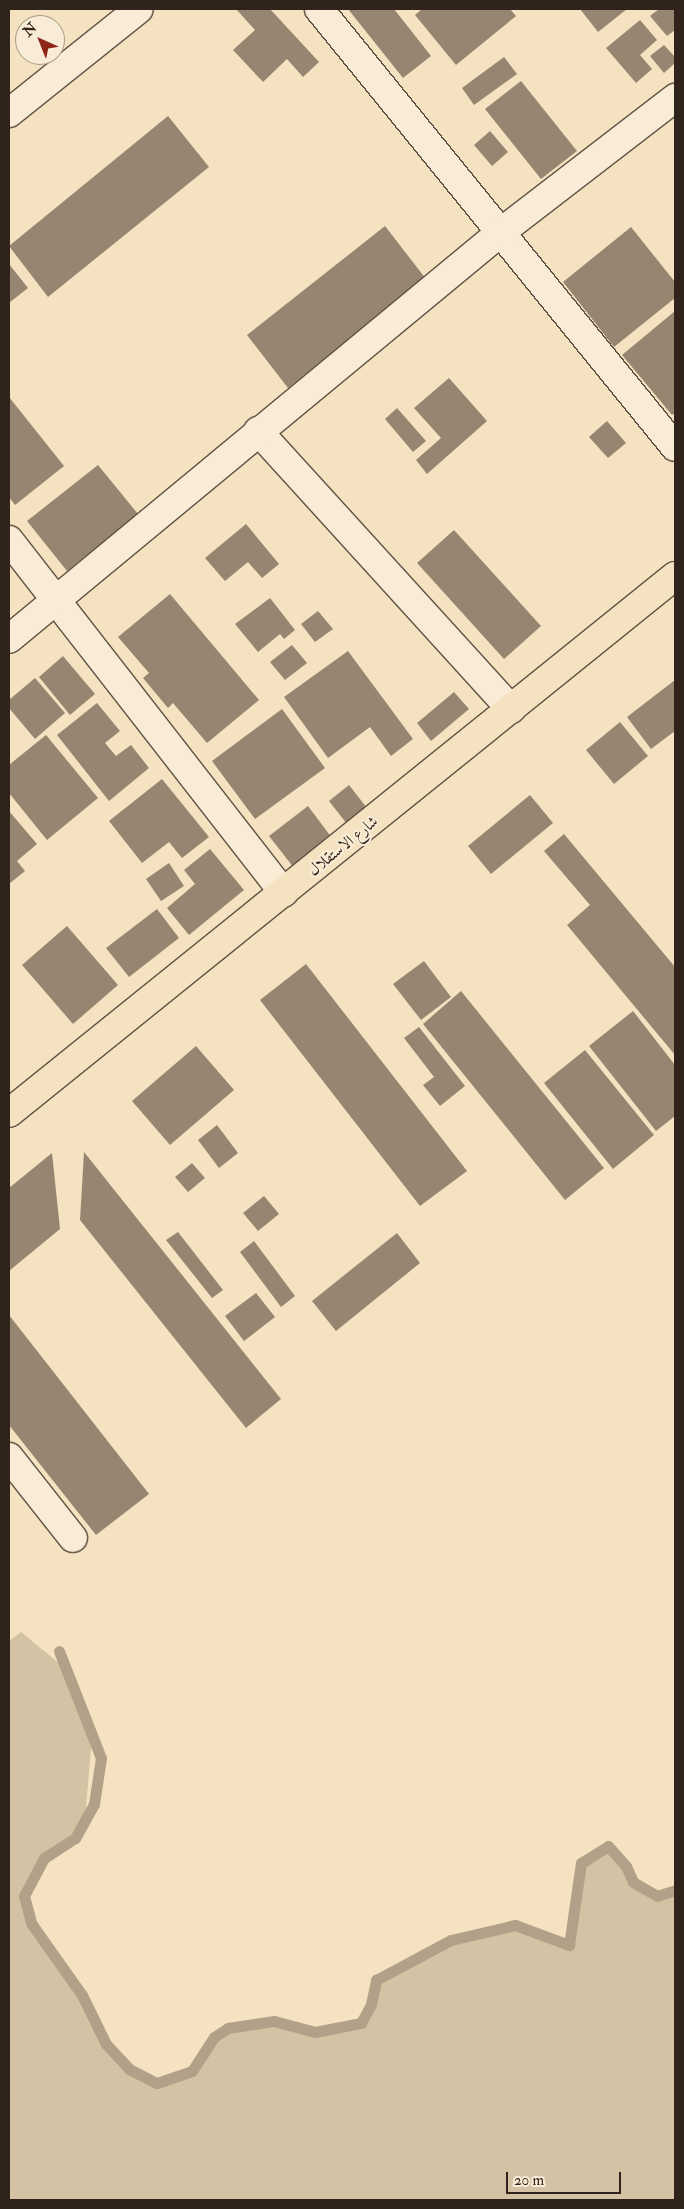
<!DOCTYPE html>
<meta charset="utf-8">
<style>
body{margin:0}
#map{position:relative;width:684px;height:2209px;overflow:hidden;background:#f5e2c0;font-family:"IM FELL Double Pica",Amiri,serif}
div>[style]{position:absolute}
.green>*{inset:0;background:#d4c2a4}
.stream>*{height:11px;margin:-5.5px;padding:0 5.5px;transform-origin:5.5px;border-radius:5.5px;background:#b2a188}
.building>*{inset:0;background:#968671}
.roads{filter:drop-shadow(1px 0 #615344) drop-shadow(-1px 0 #615344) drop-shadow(0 1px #615344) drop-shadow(0 -1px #615344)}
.street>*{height:28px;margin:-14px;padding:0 14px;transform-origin:14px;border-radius:14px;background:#f8ecd6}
.secondary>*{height:28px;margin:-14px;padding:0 14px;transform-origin:14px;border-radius:14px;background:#f8ecd6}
.highway>*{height:28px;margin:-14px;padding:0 14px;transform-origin:14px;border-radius:14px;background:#f5e2c0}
span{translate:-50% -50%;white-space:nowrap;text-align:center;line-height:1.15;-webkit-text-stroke:4px #f8ecd6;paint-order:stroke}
.street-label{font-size:16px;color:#30231b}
.frame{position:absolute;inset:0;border:10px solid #30231b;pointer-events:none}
.north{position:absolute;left:15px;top:15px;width:50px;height:50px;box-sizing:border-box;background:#f8ecd6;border:1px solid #a89c8b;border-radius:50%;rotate:316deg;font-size:14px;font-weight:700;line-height:20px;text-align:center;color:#30231b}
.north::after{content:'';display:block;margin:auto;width:18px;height:22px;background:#8f2418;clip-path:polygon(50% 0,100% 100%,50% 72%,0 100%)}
.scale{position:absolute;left:506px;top:2172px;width:115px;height:22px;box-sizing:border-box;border:2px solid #30231b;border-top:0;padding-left:6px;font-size:15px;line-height:18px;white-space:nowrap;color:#30231b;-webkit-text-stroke:4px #f8ecd6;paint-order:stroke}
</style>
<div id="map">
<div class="green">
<i style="clip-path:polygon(21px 1632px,66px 1669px,92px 1736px,85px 1820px,38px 1869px,24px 1896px,31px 1923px,82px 1995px,106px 2044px,129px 2069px,157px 2083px,192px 2071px,214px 2037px,228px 2028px,274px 2021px,315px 2032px,360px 2023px,376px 1980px,451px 1940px,515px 1925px,569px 1945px,581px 1863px,608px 1846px,626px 1866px,633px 1882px,657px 1896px,675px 1890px,675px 2200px,9px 2200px,9px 1641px)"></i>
</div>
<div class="stream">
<i style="left:59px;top:1651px;width:115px;rotate:68.6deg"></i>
<i style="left:101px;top:1758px;width:47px;rotate:98.7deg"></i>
<i style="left:94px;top:1804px;width:39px;rotate:119deg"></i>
<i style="left:75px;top:1838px;width:37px;rotate:147deg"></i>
<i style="left:44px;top:1858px;width:43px;rotate:117.8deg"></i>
<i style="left:24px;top:1896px;width:28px;rotate:75deg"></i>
<i style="left:31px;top:1923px;width:88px;rotate:54.7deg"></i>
<i style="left:82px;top:1995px;width:55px;rotate:63.9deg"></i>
<i style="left:106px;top:2044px;width:34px;rotate:47deg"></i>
<i style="left:129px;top:2069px;width:31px;rotate:27deg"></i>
<i style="left:157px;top:2083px;width:37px;rotate:-19deg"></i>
<i style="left:192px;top:2071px;width:40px;rotate:-57.1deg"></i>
<i style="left:214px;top:2037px;width:17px;rotate:-33deg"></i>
<i style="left:228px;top:2028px;width:47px;rotate:-8.7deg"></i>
<i style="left:274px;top:2021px;width:42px;rotate:15deg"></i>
<i style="left:315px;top:2032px;width:47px;rotate:-11.1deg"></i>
<i style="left:361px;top:2023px;width:21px;rotate:-62deg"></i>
<i style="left:371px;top:2004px;width:25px;rotate:-78deg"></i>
<i style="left:376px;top:1980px;width:85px;rotate:-28.1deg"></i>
<i style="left:451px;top:1940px;width:66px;rotate:-13.2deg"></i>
<i style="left:515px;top:1925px;width:58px;rotate:20.3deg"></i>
<i style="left:569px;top:1945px;width:83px;rotate:-81.7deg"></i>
<i style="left:581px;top:1863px;width:32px;rotate:-32deg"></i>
<i style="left:608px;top:1846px;width:27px;rotate:48deg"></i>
<i style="left:626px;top:1866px;width:17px;rotate:66deg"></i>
<i style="left:633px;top:1882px;width:28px;rotate:30deg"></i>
<i style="left:657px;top:1896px;width:19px;rotate:-18deg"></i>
</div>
<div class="building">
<i style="clip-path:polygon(236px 9px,270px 9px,319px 62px,303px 77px,287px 59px,263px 82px,233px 50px,255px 30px)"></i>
<i style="clip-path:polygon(348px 9px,394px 9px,431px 56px,403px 78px)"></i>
<i style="clip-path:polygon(422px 9px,510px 9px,516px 16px,456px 65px,415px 15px)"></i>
<i style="clip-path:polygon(580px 9px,627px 9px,598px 32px)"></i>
<i style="clip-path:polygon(659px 9px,675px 9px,675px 30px,667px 36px,650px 16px)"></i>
<i style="clip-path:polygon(640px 20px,657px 40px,640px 55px,652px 69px,636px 83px,606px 48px)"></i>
<i style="clip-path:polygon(664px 45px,675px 57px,675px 63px,664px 73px,650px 56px)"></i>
<i style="clip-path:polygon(504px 57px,517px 74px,474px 105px,462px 88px)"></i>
<i style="clip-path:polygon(521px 81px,577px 151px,541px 179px,485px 109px)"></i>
<i style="clip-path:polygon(168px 116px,209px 167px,48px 297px,9px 246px)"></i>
<i style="clip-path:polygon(490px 131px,508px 152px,492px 166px,474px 145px)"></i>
<i style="clip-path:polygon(385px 226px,426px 279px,288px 388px,247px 335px)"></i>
<i style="clip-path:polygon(631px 227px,675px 282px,675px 298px,614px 347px,563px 282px)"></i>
<i style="clip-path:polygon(9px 264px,28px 288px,9px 303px)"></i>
<i style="clip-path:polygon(675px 311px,675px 413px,672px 415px,622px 355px)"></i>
<i style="clip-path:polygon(449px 378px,487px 421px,427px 474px,416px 460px,441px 438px,414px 408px)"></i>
<i style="clip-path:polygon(9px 397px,64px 466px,15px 505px,9px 497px)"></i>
<i style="clip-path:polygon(397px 408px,426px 441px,413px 452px,385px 419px)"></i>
<i style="clip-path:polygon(607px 421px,626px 443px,608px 458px,589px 437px)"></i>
<i style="clip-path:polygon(98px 465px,138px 514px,67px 571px,27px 521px)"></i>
<i style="clip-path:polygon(246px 524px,279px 564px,262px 578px,248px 562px,225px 581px,205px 558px)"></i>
<i style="clip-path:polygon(454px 530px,541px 626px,504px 659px,417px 563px)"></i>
<i style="clip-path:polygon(170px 594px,259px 700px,207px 743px,173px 703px,168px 708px,143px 678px,149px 673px,118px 637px)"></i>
<i style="clip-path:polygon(270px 598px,295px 630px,284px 639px,280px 634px,258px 652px,235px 624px)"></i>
<i style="clip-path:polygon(318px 611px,333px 629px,315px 642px,301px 624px)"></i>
<i style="clip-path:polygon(292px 645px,307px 663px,285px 680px,270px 662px)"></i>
<i style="clip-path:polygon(348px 651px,413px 739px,391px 756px,370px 727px,328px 758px,284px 697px)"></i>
<i style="clip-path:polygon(63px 656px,95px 694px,70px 715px,39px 677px)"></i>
<i style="clip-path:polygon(35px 678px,65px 713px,35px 739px,9px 708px,9px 700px)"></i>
<i style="clip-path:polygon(675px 680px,675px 731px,651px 749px,627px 717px)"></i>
<i style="clip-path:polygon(454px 692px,469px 709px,431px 741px,417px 723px)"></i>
<i style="clip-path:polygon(97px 703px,120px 731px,105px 743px,116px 756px,131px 745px,149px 768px,109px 801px,57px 735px)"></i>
<i style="clip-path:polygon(282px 709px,325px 768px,255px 819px,212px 761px)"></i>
<i style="clip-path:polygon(620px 722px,648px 756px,614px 784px,586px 750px)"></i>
<i style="clip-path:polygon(46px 735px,98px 798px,47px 840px,9px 793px,9px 765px)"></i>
<i style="clip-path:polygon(162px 779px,209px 837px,182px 858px,169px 842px,142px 863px,109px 821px)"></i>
<i style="clip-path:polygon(349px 785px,367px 808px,347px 824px,329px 801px)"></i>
<i style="clip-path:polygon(530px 795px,553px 823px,491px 874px,468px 846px)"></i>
<i style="clip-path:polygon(308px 806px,332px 838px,294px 868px,269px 836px)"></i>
<i style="clip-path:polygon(9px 811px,37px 844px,17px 861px,25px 871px,9px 884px)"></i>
<i style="clip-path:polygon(564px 834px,675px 967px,675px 1055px,567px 925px,590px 905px,544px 851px)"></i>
<i style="clip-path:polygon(210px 849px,244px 890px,189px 935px,167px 908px,195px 884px,184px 870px)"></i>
<i style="clip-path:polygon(169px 863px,184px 886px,161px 901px,146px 879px)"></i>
<i style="clip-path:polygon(157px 909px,179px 938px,129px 977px,106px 948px)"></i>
<i style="clip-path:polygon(67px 926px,118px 985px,73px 1024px,22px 965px)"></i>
<i style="clip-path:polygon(424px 961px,451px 997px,421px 1020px,393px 984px)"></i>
<i style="clip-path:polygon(306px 964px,467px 1171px,420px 1206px,260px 1000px)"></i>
<i style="clip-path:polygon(461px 991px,604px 1168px,565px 1200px,423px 1024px)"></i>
<i style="clip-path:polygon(633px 1011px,675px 1065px,675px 1116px,656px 1131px,589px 1046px)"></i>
<i style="clip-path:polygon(419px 1027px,465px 1086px,440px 1106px,423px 1085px,434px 1077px,404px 1038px)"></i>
<i style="clip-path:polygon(196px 1046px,234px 1090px,170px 1145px,132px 1101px)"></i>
<i style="clip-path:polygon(585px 1050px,654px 1135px,613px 1169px,544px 1083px)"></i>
<i style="clip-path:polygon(217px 1125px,238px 1153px,219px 1168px,198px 1140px)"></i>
<i style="clip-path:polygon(84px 1152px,281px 1399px,246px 1428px,80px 1220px)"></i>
<i style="clip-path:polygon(52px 1153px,60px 1229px,9px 1271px,9px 1188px)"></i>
<i style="clip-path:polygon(192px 1163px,205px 1178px,188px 1192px,175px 1177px)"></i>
<i style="clip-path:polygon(264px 1196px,279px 1214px,258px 1231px,243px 1213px)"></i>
<i style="clip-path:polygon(178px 1232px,223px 1290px,212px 1298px,166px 1240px)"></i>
<i style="clip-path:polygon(397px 1233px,420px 1263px,336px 1331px,312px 1301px)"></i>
<i style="clip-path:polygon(254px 1241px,295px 1296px,281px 1307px,240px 1252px)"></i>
<i style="clip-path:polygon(256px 1293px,275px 1317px,244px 1341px,225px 1316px)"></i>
<i style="clip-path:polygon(9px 1315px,149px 1494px,96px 1535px,9px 1425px)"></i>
</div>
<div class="roads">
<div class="street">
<i style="left:319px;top:9px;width:564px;rotate:50.9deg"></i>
<i style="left:258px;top:431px;width:376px;rotate:47.7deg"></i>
<i style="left:9px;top:540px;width:447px;rotate:52.1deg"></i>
<i style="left:9px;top:639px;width:639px;rotate:-39.6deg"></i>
<i style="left:501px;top:232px;width:220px;rotate:-37.6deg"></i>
<i style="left:9px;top:1457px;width:103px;rotate:51.7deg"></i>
</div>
<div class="secondary">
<i style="left:9px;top:113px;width:166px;rotate:-38.7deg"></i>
</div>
<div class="highway">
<i style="left:9px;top:1113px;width:856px;rotate:-38.88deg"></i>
</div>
</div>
<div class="street-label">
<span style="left:343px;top:846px;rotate:-39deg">شارع الاستقلال</span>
</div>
<div class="frame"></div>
<div class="north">N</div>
<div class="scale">20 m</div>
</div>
